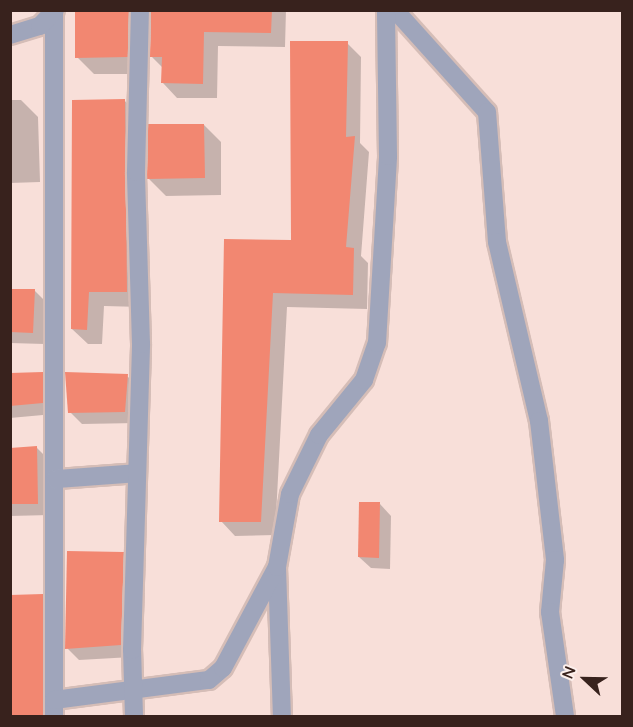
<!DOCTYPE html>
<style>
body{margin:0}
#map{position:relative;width:633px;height:727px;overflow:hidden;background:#f8dfd9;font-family:Quicksand,sans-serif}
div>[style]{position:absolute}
.shadow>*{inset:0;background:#0003}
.building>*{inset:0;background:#f28771}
.roads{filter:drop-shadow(2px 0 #d5bdb7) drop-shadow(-2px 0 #d5bdb7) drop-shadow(0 2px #d5bdb7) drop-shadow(0 -2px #d5bdb7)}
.minor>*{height:18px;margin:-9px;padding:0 9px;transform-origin:9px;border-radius:9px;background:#9fa5bb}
span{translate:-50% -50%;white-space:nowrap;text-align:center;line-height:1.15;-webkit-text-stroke:4.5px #fcefec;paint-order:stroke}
.frame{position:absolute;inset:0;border:12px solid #38221d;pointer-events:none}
.north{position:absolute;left:555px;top:649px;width:60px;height:60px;-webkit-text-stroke:4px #fcefec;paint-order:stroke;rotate:292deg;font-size:16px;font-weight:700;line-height:24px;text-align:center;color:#38221d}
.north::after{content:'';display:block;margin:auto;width:21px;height:27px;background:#38221d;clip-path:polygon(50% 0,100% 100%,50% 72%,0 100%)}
</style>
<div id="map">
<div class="shadow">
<i style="clip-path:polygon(77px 10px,133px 10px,144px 74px,94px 74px,77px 57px)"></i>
<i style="clip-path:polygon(222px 10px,286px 10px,285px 47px,218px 46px,217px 98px,177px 98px,163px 83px,163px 68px,152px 57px)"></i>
<i style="clip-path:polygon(347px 43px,361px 57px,360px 143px,369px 152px,361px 256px,368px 263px,367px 309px,287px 307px,275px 535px,235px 536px,221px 521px,226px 241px,292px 241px)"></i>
<i style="clip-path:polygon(10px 100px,21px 100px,38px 117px,40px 182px,10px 183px)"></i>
<i style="clip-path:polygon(124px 100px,139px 116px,142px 307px,104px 306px,102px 344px,88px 344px,72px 329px)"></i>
<i style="clip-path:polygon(204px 125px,221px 142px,221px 195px,166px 196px,149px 179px)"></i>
<i style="clip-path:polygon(10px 290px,34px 290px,46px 302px,44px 344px,10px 343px)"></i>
<i style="clip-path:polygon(10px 374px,42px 374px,54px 386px,54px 414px,10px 418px)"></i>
<i style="clip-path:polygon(127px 376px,139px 387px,137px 423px,82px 424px,70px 412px)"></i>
<i style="clip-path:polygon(36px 447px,48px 459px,50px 515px,10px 516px,10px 449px)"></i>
<i style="clip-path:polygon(380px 504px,391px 516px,390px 569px,371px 568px,359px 557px)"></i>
<i style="clip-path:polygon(123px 553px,135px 565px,132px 657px,79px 660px,67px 648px)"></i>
<i style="clip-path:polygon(42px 595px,54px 607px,54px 716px,10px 716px)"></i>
</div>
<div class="building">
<i style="clip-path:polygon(75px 10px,129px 10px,128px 57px,75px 58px)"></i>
<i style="clip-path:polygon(151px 10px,272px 10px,271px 33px,204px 32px,203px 84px,161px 83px,162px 57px,150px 57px)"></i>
<i style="clip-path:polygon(290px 41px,348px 41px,346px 137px,355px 136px,346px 247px,354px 248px,353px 295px,273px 293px,261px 522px,219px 522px,224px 239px,291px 240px)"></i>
<i style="clip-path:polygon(125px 99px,127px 292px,89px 292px,87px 330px,71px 329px,72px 100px)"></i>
<i style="clip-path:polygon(148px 124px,204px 124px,205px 178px,147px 179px)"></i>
<i style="clip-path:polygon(10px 289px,35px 289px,33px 333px,10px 332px)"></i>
<i style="clip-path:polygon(43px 372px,43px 403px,10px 406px,10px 373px)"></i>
<i style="clip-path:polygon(65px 372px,128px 374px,125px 412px,68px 413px)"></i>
<i style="clip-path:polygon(37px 446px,38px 504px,10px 504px,10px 448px)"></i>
<i style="clip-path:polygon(359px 502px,380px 502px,379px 558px,358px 557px)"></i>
<i style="clip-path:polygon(67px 551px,124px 552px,121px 645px,65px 649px)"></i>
<i style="clip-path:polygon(43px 594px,43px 717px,10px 717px,10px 595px)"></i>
</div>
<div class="roads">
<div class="minor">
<i style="left:54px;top:10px;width:706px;rotate:90deg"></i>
<i style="left:395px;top:10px;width:137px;rotate:48deg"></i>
<i style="left:487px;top:112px;width:130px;rotate:85.6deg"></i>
<i style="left:497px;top:242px;width:184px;rotate:76.8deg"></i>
<i style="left:539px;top:421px;width:140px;rotate:83.4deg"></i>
<i style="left:555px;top:560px;width:52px;rotate:95.5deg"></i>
<i style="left:550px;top:612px;width:105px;rotate:81.8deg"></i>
<i style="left:10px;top:35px;width:31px;rotate:-17deg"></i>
<i style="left:40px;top:26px;width:22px;rotate:-47deg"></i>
<i style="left:56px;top:479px;width:81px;rotate:-4.2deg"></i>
<i style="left:277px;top:568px;width:148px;rotate:88.1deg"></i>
<i style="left:54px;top:700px;width:156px;rotate:-7.4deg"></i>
<i style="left:209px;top:680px;width:18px;rotate:-41deg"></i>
<i style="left:223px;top:668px;width:115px;rotate:-61.9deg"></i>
<i style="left:277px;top:567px;width:74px;rotate:-79.9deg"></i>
<i style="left:290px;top:494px;width:66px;rotate:-63.8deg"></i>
<i style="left:319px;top:435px;width:71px;rotate:-50.7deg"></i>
<i style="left:364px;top:380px;width:39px;rotate:-71deg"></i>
<i style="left:377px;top:343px;width:187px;rotate:-86.6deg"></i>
<i style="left:388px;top:156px;width:146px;rotate:-90.8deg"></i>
<i style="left:134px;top:716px;width:66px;rotate:-91.7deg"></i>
<i style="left:132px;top:650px;width:306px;rotate:-88.3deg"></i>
<i style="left:141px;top:344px;width:172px;rotate:-91.7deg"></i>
<i style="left:136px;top:172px;width:162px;rotate:-88.6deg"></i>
</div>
</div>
<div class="frame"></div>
<div class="north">N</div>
</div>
